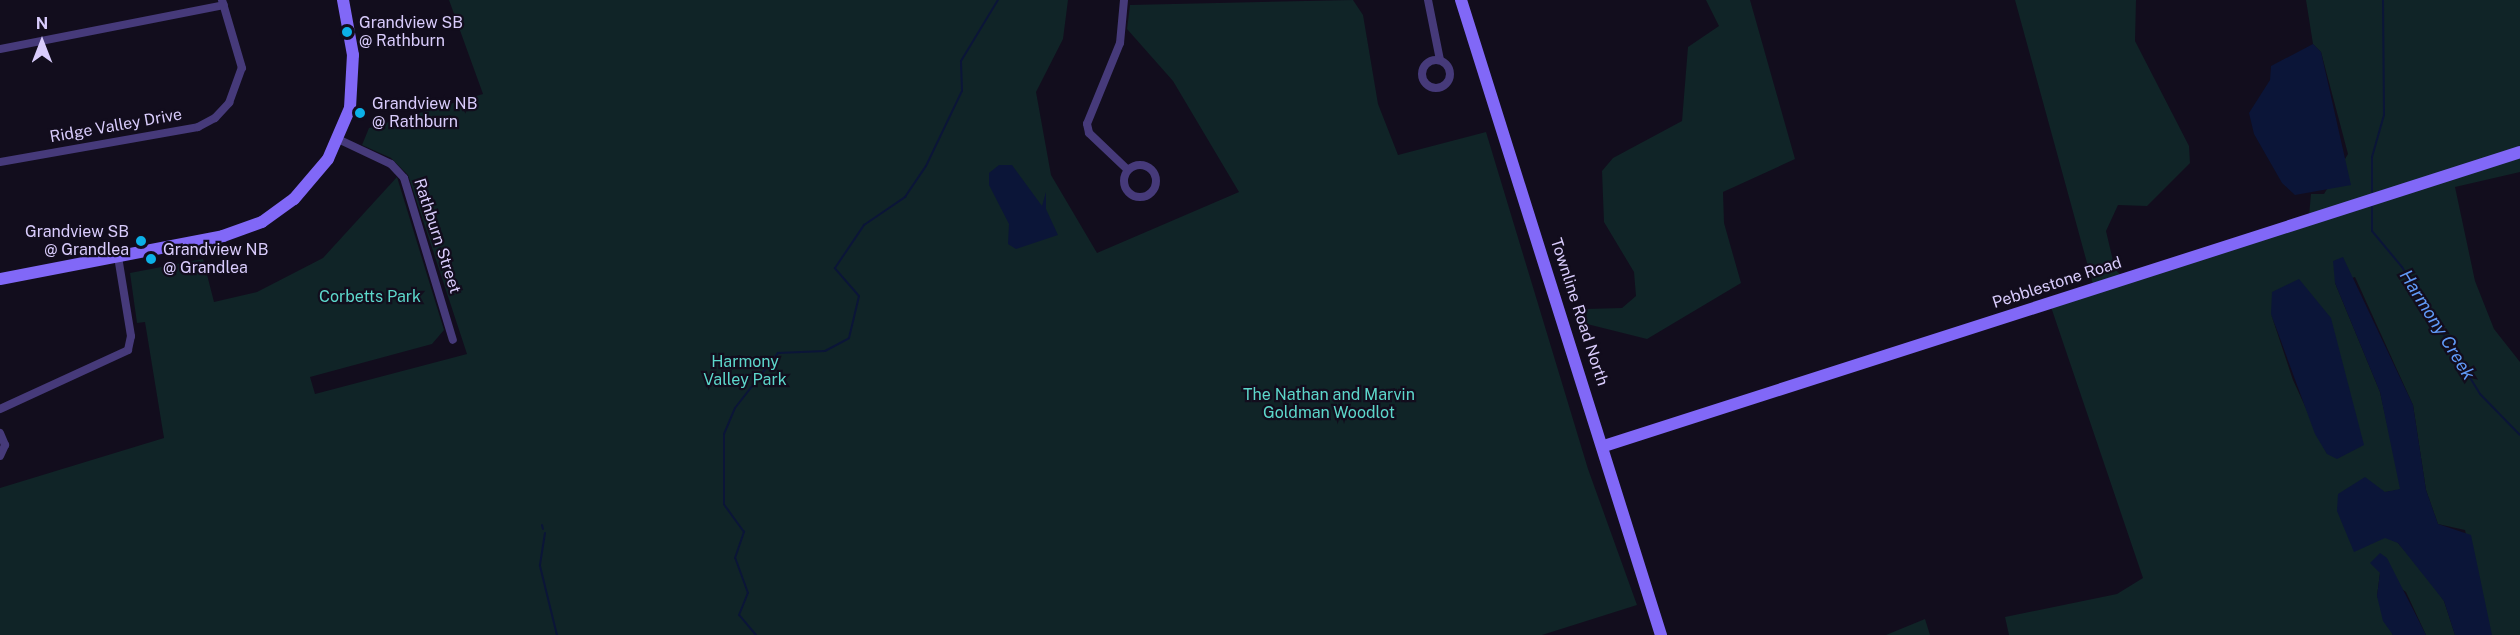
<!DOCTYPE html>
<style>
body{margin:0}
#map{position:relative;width:2520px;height:635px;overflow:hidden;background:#120d1d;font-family:"Public Sans",sans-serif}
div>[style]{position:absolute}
.green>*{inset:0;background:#102427}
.water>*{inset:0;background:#0b1538}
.stream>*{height:2px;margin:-1px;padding:0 1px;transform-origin:1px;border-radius:1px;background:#0b1538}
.street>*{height:8px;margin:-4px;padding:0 4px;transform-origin:4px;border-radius:4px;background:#463a7a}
.street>.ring{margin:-4px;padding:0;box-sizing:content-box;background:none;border:8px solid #463a7a;border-radius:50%}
.secondary>*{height:12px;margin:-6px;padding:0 6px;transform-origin:6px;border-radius:6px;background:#8168f7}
.dots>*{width:16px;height:16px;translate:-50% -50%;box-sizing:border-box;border:3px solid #120d1d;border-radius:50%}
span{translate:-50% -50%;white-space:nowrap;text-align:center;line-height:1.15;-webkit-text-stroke:4.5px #120d1d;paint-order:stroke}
.poi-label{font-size:16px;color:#d9ccfc}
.left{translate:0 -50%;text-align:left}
.right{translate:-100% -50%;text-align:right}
.street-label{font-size:16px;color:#d9ccfc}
.park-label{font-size:16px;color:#5dd7cb}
.water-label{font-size:18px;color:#609af7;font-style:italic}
.north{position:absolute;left:12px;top:12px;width:60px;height:60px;-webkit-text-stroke:4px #120d1d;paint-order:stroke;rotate:0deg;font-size:16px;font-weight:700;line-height:24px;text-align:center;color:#d9ccfc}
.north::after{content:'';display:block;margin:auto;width:21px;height:27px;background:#d9ccfc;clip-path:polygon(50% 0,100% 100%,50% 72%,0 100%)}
</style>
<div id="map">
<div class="green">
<i style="clip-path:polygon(449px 0,1068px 0,1063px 39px,1036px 92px,1051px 175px,1097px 253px,1239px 192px,1173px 81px,1127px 29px,1130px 5px,1353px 0,1363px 15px,1378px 104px,1398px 155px,1486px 132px,1588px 469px,1637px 605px,1542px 635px,0 635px,0 488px,164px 438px,145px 322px,137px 323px,130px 273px,203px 259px,214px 302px,257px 292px,323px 258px,397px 177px,444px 330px,432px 344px,310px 377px,315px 394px,467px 354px,408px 175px,391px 158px,362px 145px,369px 128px,483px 94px)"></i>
<i style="clip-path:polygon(1706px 0,1750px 0,1795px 159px,1723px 192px,1724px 223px,1741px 283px,1647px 339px,1587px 324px,1586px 309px,1622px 308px,1636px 296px,1634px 272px,1604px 222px,1602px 171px,1613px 158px,1682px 121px,1688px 47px,1719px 26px)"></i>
<i style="clip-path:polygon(evenodd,2015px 0,2136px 0,2135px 41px,2189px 146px,2190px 163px,2147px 206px,2118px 205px,2106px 231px,2115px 269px,2126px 281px,2309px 216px,2311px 194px,2324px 194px,2348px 154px,2321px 52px,2313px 44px,2306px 0,2520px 0,2520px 172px,2455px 187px,2475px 281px,2494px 329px,2520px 362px,2520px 635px,2489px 635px,2465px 530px,2438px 524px,2426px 490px,2413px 405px,2355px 277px,2335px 283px,2380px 392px,2400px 481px,2400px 490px,2385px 492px,2387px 538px,2397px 542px,2427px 576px,2444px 601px,2455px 635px,2426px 635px,2406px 592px,2380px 573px,2377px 596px,2393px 635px,2009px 635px,2005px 617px,2117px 594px,2143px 578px,2051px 307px,2095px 292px,2015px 0,2271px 314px,2327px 454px,2293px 380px,2271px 314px)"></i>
<i style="clip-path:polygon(1925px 619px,1930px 635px,1886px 635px)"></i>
</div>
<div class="water">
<i style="clip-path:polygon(2313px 44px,2321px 52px,2351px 185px,2295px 195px,2282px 183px,2254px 134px,2249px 113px,2270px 80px,2271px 66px)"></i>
<i style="clip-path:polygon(999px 165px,1012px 165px,1042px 206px,1046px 192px,1046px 209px,1058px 235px,1016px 249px,1008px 244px,1009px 224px,989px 185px,989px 173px)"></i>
<i style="clip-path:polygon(2343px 257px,2413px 405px,2426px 490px,2438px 524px,2471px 535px,2492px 635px,2455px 635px,2444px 601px,2398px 543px,2385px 538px,2354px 552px,2337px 511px,2338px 494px,2365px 477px,2385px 492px,2400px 489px,2380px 392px,2335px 283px,2333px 261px)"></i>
<i style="clip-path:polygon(2299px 279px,2331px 318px,2364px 445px,2337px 459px,2327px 454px,2315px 434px,2271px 314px,2272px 292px)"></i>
<i style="clip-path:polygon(2380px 553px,2387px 558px,2426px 635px,2393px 635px,2383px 621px,2377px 596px,2380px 573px,2370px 563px)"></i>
</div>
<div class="stream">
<i style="left:2372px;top:192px;width:35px;rotate:-90deg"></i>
<i style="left:2372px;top:157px;width:44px;rotate:-74.1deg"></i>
<i style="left:2384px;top:115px;width:115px;rotate:-90.5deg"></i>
<i style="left:2372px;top:207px;width:24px;rotate:90deg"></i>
<i style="left:2372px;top:231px;width:47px;rotate:50.2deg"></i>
<i style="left:2402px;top:267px;width:149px;rotate:58.4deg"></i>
<i style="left:2480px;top:394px;width:57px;rotate:45.7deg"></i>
<i style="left:542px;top:525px;width:4px;rotate:76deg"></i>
<i style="left:545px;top:533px;width:33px;rotate:99deg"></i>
<i style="left:540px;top:566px;width:71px;rotate:76.2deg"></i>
<i style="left:756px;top:635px;width:26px;rotate:-130deg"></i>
<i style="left:739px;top:615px;width:24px;rotate:-68deg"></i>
<i style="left:748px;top:593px;width:37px;rotate:-110deg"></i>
<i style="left:735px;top:558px;width:28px;rotate:-71deg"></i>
<i style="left:744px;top:532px;width:34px;rotate:-126deg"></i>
<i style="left:724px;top:504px;width:70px;rotate:-90deg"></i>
<i style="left:724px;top:434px;width:28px;rotate:-67deg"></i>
<i style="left:735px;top:408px;width:70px;rotate:-52deg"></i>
<i style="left:778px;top:353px;width:47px;rotate:-2.4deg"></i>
<i style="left:825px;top:351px;width:27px;rotate:-28deg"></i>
<i style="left:849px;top:338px;width:43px;rotate:-76.6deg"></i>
<i style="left:859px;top:296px;width:37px;rotate:-131deg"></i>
<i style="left:835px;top:268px;width:52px;rotate:-56deg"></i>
<i style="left:864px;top:225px;width:50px;rotate:-34.3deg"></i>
<i style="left:905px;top:197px;width:37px;rotate:-56deg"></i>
<i style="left:926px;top:166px;width:83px;rotate:-64.4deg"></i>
<i style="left:962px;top:91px;width:30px;rotate:-92deg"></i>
<i style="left:961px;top:61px;width:71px;rotate:-58.8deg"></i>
</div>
<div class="street">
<i style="left:1124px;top:0;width:43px;rotate:95.3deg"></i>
<i style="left:1120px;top:43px;width:87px;rotate:112.2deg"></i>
<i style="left:1087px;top:124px;width:9px;rotate:77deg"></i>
<i style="left:1089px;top:133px;width:52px;rotate:43.5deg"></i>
<i style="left:1428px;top:0;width:61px;rotate:78.7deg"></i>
<i style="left:0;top:49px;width:228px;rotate:-11.1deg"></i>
<i class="ring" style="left:1422px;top:60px;width:20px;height:20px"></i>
<i style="left:340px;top:140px;width:56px;rotate:25.2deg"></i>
<i style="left:391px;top:164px;width:19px;rotate:47deg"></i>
<i style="left:404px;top:178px;width:169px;rotate:73.2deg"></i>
<i style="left:0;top:162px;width:201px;rotate:-10deg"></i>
<i style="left:198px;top:127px;width:19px;rotate:-28deg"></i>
<i style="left:215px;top:118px;width:21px;rotate:-47deg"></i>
<i style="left:229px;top:103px;width:37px;rotate:-70deg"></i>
<i style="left:242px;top:68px;width:71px;rotate:-106.4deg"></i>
<i class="ring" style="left:1124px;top:165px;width:24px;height:24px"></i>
<i style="left:0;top:409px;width:141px;rotate:-24.7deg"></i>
<i style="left:128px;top:350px;width:14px;rotate:-78deg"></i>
<i style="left:131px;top:336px;width:80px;rotate:-99.3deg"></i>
<i style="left:0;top:433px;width:13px;rotate:67deg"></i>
<i style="left:5px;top:445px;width:12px;rotate:114deg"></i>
</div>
<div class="secondary">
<i style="left:1461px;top:0;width:666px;rotate:72.52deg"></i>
<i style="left:0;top:279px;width:227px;rotate:-10.9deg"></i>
<i style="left:223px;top:236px;width:41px;rotate:-19.7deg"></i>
<i style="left:262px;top:222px;width:39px;rotate:-36deg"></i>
<i style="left:294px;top:199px;width:52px;rotate:-49.6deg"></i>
<i style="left:328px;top:159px;width:56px;rotate:-66.7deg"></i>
<i style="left:350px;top:108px;width:53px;rotate:-86.8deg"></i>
<i style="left:353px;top:55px;width:56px;rotate:-100.3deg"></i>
<i style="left:1604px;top:446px;width:962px;rotate:-17.79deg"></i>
</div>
<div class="dots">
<i style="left:347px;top:32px;background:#0cb1e8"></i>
<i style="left:360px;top:113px;background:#0cb1e8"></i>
<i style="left:141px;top:241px;background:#0cb1e8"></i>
<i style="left:151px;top:259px;background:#0cb1e8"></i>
</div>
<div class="poi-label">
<span class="left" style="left:359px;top:32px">Grandview SB<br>@ Rathburn</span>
<span class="left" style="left:372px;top:113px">Grandview NB<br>@ Rathburn</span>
<span class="right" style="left:129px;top:241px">Grandview SB<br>@ Grandlea</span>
<span class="left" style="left:163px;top:259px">Grandview NB<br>@ Grandlea</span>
</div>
<div class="street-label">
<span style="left:116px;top:126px;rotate:-10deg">Ridge Valley Drive</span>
<span style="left:437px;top:236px;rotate:72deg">Rathburn Street</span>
<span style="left:2057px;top:283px;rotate:-18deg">Pebblestone Road</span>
<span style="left:1579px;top:312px;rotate:72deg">Townline Road North</span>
</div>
<div class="park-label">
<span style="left:370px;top:297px">Corbetts Park</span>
<span style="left:745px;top:371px">Harmony<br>Valley Park</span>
<span style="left:1329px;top:404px">The Nathan and Marvin<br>Goldman Woodlot</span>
</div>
<div class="water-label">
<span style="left:2437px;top:325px;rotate:58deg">Harmony Creek</span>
</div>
<div class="north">N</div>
</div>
